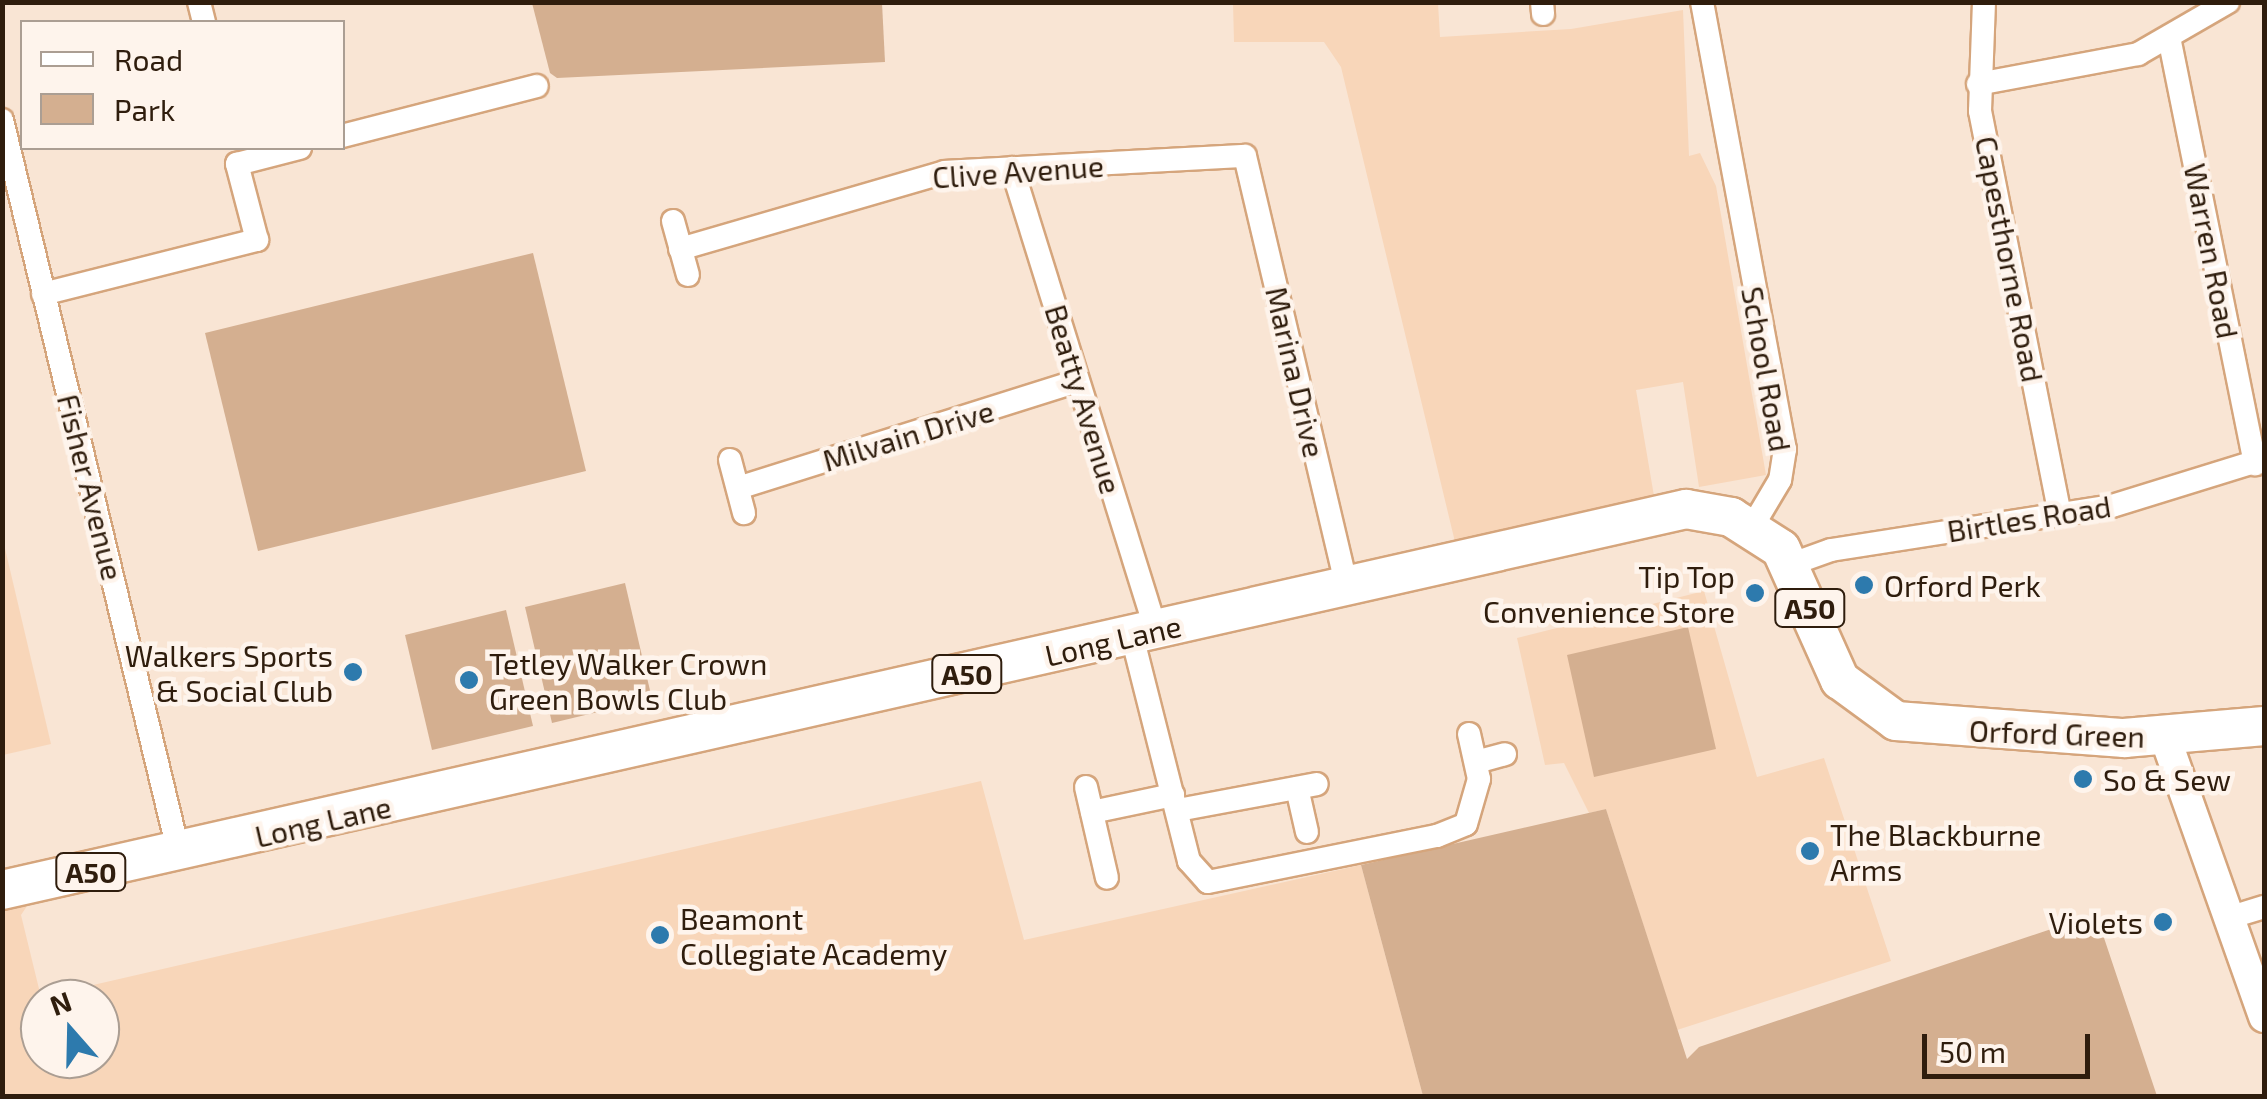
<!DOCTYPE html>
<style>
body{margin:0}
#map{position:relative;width:2267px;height:1099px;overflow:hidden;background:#f9e5d4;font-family:"Exo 2",sans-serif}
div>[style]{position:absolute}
.built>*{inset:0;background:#f8d6b9}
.green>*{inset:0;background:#d4af90}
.roads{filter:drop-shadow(2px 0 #d5a57c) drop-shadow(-2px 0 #d5a57c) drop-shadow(0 2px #d5a57c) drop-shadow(0 -2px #d5a57c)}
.minor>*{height:22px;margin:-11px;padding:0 11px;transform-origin:11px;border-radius:11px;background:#fff}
.tertiary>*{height:30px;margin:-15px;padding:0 15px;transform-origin:15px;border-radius:15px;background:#fff}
.primary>*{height:38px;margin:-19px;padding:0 19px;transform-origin:19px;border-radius:19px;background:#fff}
.dots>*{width:28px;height:28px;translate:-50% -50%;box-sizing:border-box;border:5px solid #fef4ec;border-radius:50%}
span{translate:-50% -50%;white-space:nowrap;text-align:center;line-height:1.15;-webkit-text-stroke:9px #fef4ec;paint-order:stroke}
.shield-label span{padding:2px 8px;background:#fef4ec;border:2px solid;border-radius:8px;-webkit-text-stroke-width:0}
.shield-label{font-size:28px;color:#2f1d0d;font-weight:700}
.street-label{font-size:30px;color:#2f1d0d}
.poi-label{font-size:30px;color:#2f1d0d}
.right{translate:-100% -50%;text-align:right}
.left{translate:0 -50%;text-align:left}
.frame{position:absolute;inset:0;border:5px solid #2f1d0d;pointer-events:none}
.legend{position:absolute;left:20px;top:20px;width:325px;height:130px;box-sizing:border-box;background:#fef4ec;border:2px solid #ab9e93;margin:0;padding:12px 18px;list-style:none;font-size:30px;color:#2f1d0d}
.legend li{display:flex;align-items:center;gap:20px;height:50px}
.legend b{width:50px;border:2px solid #ab9e93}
.north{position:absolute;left:20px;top:979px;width:100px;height:100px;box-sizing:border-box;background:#fef4ec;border:2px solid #ab9e93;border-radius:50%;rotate:340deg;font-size:28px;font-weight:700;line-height:40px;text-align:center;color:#2f1d0d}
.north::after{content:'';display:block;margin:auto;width:35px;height:45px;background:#2d7aad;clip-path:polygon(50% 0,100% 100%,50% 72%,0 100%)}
.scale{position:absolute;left:1922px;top:1034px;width:168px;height:45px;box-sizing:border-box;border:5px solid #2f1d0d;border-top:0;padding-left:12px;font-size:30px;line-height:35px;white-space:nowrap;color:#2f1d0d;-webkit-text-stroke:8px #fef4ec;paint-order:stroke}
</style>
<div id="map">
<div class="built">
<i style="clip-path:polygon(1233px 3px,1438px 3px,1440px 37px,1571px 29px,1683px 10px,1689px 156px,1700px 153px,1716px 186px,1766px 475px,1699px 487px,1683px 382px,1636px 390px,1654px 496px,1455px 542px,1341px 67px,1324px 42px,1234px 42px)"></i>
<i style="clip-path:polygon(3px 540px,51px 744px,3px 755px,2px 755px)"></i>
<i style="clip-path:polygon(1704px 591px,1757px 777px,1824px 758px,1891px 961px,1677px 1030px,1606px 809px,1589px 813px,1564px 763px,1545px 765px,1517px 638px)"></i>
<i style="clip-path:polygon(evenodd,981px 781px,1024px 940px,1361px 865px,1423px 1096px,3px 1096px,2px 909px,29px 903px,21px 915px,41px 997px,981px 781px,40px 999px,100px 999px,100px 1059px,40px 1059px,40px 999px)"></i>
</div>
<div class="green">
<i style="clip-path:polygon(532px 3px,882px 3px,885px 62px,557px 78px,550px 73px)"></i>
<i style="clip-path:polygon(533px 253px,586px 471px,258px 551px,205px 333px)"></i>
<i style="clip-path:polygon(625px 583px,652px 699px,552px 723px,525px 607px)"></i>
<i style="clip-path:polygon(506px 610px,533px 726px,432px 750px,405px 635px)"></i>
<i style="clip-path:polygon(1688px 627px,1716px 749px,1594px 777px,1567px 655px)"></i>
<i style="clip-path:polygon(1606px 809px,1687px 1059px,1699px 1047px,2096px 914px,2157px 1096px,1423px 1096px,1361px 865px)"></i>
</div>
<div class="roads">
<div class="minor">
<i style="left:199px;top:2px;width:21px;rotate:76deg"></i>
<i style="left:1542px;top:2px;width:12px;rotate:85deg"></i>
<i style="left:1702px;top:2px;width:455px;rotate:79.5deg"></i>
<i style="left:1785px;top:449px;width:31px;rotate:99deg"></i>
<i style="left:1780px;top:480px;width:55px;rotate:120.8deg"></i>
<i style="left:1984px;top:2px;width:109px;rotate:92.1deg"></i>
<i style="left:1980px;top:111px;width:412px;rotate:78.8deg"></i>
<i style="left:2169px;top:37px;width:436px;rotate:78.6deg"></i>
<i style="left:1978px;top:84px;width:163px;rotate:-10.6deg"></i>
<i style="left:2138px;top:54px;width:104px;rotate:-30deg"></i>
<i style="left:2px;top:120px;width:755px;rotate:76.44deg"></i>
<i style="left:342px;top:136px;width:201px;rotate:-14.4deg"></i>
<i style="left:1012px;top:168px;width:484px;rotate:72.7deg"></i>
<i style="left:673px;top:221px;width:56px;rotate:74.5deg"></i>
<i style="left:680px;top:249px;width:276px;rotate:-16.2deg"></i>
<i style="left:945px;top:172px;width:300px;rotate:-3.1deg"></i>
<i style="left:1245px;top:156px;width:443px;rotate:76.7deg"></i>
<i style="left:43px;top:294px;width:221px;rotate:-14.2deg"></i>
<i style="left:257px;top:240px;width:79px;rotate:-104.7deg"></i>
<i style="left:237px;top:164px;width:65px;rotate:-14.3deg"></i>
<i style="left:730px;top:460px;width:55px;rotate:75.2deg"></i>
<i style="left:738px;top:488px;width:356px;rotate:-17.5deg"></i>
<i style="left:1792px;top:564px;width:41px;rotate:-19.7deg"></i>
<i style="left:1831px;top:550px;width:284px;rotate:-8.9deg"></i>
<i style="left:2112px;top:506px;width:159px;rotate:-17.2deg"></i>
<i style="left:1132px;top:636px;width:232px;rotate:75.8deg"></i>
<i style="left:1189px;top:861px;width:28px;rotate:48deg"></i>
<i style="left:1208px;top:882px;width:234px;rotate:-11.4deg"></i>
<i style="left:1437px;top:836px;width:31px;rotate:-22deg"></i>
<i style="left:1466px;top:824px;width:47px;rotate:-73.9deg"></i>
<i style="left:1479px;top:779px;width:46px;rotate:-102.5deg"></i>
<i style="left:1476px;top:762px;width:30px;rotate:-15deg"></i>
<i style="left:1086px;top:787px;width:93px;rotate:77deg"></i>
<i style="left:1297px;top:788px;width:45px;rotate:77.2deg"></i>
<i style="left:1178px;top:810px;width:141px;rotate:-10.6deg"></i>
<i style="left:1092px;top:812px;width:83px;rotate:-11.9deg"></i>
<i style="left:2228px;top:918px;width:38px;rotate:-17deg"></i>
</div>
<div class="tertiary">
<i style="left:2165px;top:737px;width:297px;rotate:70.5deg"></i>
</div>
<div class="primary">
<i style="left:2px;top:890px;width:1727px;rotate:-12.75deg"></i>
<i style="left:1686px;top:509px;width:46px;rotate:10.1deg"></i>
<i style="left:1731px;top:517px;width:59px;rotate:32.6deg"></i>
<i style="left:1781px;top:549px;width:144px;rotate:65.8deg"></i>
<i style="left:1840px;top:680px;width:69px;rotate:36.2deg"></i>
<i style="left:1896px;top:721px;width:229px;rotate:4.3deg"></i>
<i style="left:2124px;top:738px;width:141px;rotate:-4.9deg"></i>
</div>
</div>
<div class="dots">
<i style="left:1864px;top:585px;background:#2d7aad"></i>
<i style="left:1755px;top:593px;background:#2d7aad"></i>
<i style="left:353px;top:672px;background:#2d7aad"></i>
<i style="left:469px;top:680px;background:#2d7aad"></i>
<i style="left:2083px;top:779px;background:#2d7aad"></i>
<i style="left:1810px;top:851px;background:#2d7aad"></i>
<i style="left:2163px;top:922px;background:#2d7aad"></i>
<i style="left:660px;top:935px;background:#2d7aad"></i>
</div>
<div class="shield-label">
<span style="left:1810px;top:608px">A50</span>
<span style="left:967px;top:674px">A50</span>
<span style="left:91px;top:872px">A50</span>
</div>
<div class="street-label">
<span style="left:1018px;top:171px;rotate:-4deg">Clive Avenue</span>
<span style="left:2212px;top:251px;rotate:79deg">Warren Road</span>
<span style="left:2010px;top:259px;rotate:79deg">Capesthorne Road</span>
<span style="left:1767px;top:369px;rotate:80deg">School Road</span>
<span style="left:1296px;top:372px;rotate:77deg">Marina Drive</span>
<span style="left:1084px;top:399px;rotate:73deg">Beatty Avenue</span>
<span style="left:908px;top:435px;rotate:-17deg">Milvain Drive</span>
<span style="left:91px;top:487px;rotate:76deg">Fisher Avenue</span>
<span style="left:2029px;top:518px;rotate:-9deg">Birtles Road</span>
<span style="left:1113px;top:640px;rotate:-13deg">Long Lane</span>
<span style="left:2057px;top:733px;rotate:2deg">Orford Green</span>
<span style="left:323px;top:821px;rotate:-13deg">Long Lane</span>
</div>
<div class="poi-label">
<span class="right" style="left:1735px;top:593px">Tip Top<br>Convenience Store</span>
<span class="left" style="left:1884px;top:585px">Orford Perk</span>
<span class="right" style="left:333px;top:672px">Walkers Sports<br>&amp; Social Club</span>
<span class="left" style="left:489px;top:680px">Tetley Walker Crown<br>Green Bowls Club</span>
<span class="left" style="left:2103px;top:779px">So &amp; Sew</span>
<span class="left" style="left:1830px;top:851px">The Blackburne<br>Arms</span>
<span class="left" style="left:680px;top:935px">Beamont<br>Collegiate Academy</span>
<span class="right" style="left:2143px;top:922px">Violets</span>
</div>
<div class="frame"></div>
<ul class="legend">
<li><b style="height:12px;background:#fff"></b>Road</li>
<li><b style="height:28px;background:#d4af90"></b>Park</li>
</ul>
<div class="north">N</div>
<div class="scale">50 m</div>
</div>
